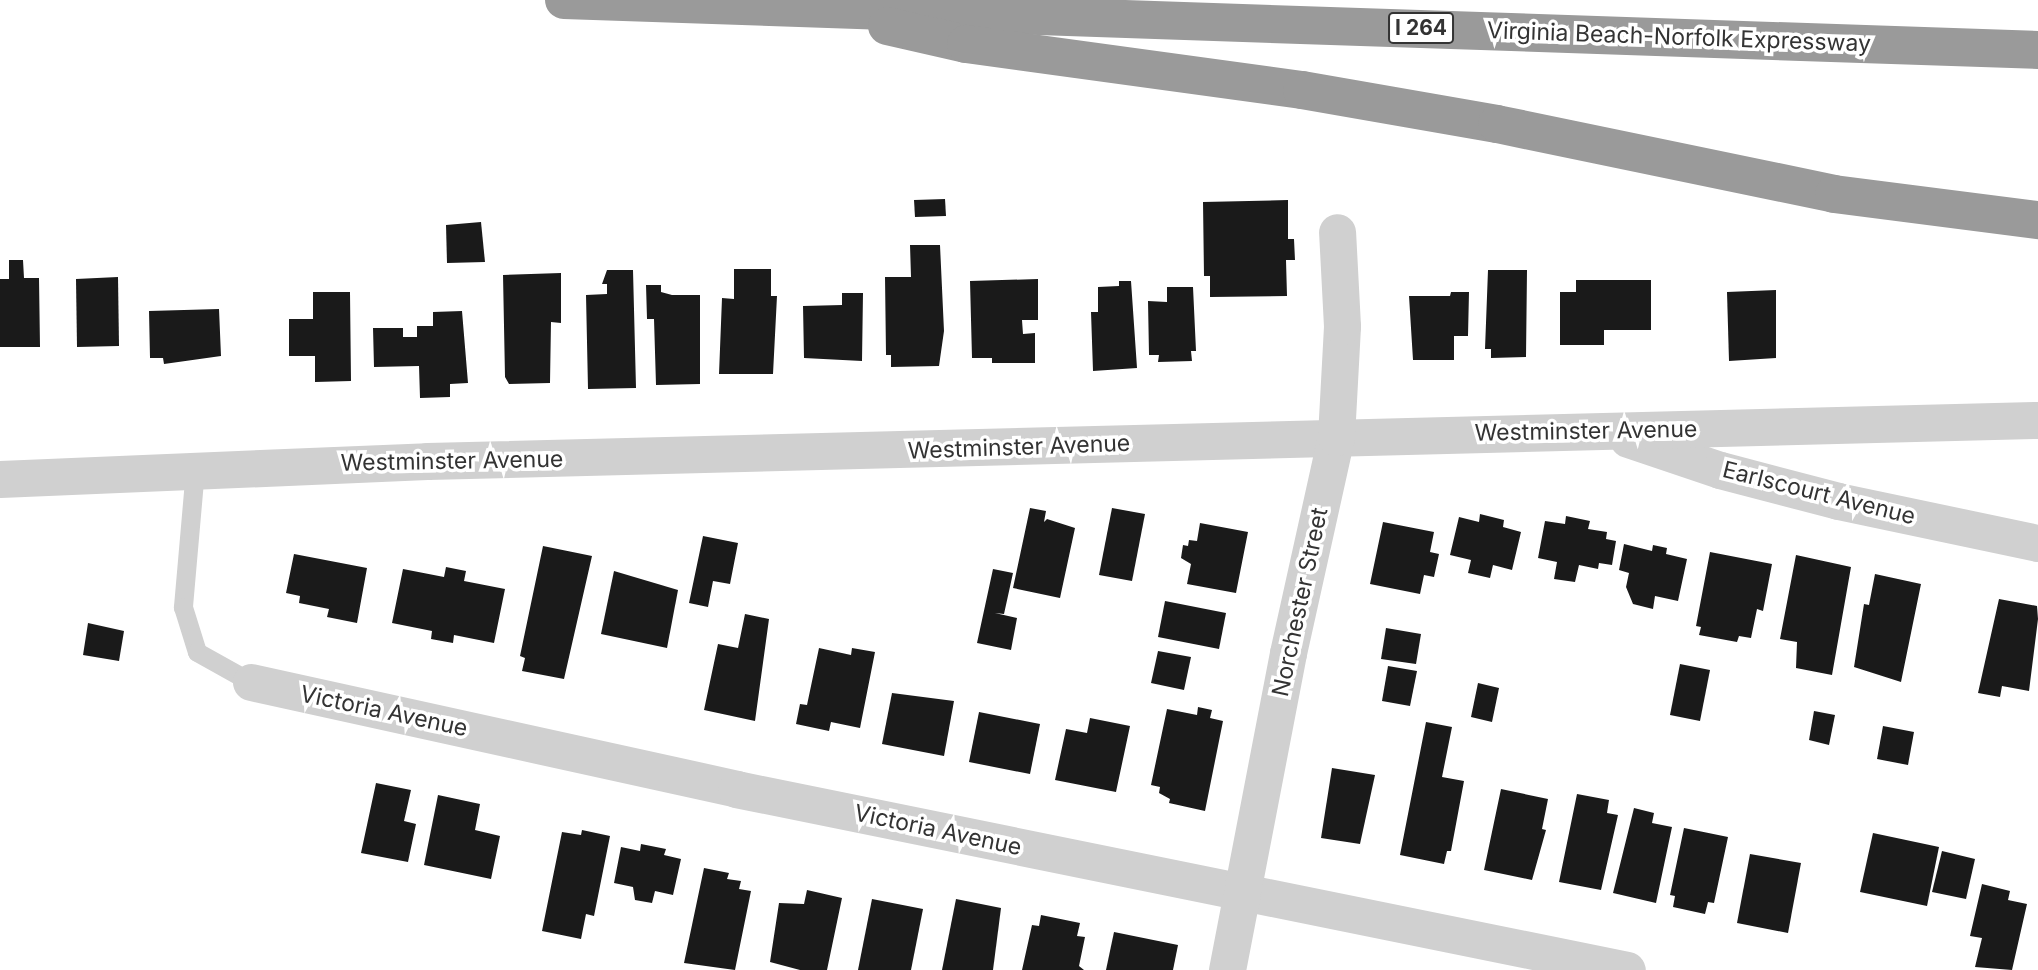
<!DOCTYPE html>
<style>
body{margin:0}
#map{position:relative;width:2038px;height:970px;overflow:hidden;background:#fff;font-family:Inter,sans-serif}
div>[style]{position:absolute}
.building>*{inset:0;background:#1a1a1a}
.service>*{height:19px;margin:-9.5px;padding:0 9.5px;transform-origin:9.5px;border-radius:9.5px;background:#d0d0d0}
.minor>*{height:37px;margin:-18.5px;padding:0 18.5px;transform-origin:18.5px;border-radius:18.5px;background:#d0d0d0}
.motorway>*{height:38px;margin:-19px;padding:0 19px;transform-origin:19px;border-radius:19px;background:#9a9a9a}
span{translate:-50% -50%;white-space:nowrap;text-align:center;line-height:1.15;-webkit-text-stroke:7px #fff;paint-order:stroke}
.shield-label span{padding:2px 5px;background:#fff;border:2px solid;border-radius:5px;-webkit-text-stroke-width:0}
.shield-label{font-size:21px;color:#333;font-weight:700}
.street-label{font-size:23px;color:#333}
</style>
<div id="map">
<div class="building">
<i style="clip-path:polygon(945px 199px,946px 216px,915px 217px,914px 200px)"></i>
<i style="clip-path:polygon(1288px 200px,1288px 239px,1294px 239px,1295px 260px,1286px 260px,1287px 296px,1210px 297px,1210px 276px,1204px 276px,1203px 202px)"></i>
<i style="clip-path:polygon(481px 222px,485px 262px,447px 263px,446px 225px)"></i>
<i style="clip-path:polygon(910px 245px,940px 245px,944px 331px,939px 366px,891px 367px,891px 355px,886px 355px,885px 277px,911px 277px)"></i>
<i style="clip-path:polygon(9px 260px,23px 260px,24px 278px,39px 278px,40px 347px,0 347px,0 279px,9px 279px)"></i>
<i style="clip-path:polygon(734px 269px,771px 269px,771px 296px,777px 296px,773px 374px,719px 374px,722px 298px,734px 299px)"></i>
<i style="clip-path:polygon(607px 270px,633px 270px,636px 388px,588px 389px,586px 295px,607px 294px,607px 284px,602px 284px)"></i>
<i style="clip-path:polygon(1488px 270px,1527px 270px,1526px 357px,1491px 358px,1491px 349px,1485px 349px)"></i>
<i style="clip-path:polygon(561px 273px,561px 323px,551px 322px,550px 383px,509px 384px,505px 377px,503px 275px)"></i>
<i style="clip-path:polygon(118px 277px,119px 346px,77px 347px,76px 279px)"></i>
<i style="clip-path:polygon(1038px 279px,1038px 320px,1022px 320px,1023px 334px,1035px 333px,1035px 363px,992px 363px,992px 358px,972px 358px,970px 281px)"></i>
<i style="clip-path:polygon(1576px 280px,1651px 280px,1651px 330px,1604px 330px,1604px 345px,1560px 345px,1560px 292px,1576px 292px)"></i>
<i style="clip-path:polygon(1119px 281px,1131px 281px,1137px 368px,1093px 371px,1091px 312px,1098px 312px,1098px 287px,1119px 286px)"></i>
<i style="clip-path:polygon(646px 285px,661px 285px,661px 292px,672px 295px,700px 295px,700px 384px,656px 385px,654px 319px,647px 319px)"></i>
<i style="clip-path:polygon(1167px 287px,1193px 287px,1196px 351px,1191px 351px,1192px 361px,1158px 362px,1159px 355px,1149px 355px,1148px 301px,1167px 302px)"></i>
<i style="clip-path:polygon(1776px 290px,1776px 358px,1729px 361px,1727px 292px)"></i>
<i style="clip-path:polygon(313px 292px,350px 292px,351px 381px,315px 382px,315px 356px,289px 356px,289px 319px,313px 319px)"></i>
<i style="clip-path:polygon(1451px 292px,1469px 292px,1468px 336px,1454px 336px,1454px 360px,1413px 360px,1409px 296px,1450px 296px)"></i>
<i style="clip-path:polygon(842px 293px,863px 293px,862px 361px,804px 358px,803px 306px,842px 305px)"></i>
<i style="clip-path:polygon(219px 309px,221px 356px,164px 364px,163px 358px,150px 358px,149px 311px)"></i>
<i style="clip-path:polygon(462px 311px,468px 383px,450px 384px,450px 397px,420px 398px,419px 366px,374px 367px,373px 328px,403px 328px,403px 337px,417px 337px,417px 326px,433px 326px,433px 312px)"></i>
<i style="clip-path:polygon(1030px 508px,1046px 511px,1044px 522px,1047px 519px,1075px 528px,1060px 598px,1013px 588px)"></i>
<i style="clip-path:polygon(1112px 508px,1145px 514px,1132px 581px,1099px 575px)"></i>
<i style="clip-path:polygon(1480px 514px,1504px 520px,1503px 527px,1521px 532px,1512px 570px,1493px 565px,1490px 578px,1468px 573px,1471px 560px,1450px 555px,1459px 517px,1479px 522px)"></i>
<i style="clip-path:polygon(1566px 516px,1590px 521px,1588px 529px,1607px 532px,1606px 539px,1616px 541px,1612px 565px,1599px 563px,1598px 569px,1579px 565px,1575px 582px,1554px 579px,1557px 562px,1538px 558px,1545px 521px,1565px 524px)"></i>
<i style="clip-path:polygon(1383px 522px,1434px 532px,1430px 552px,1439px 554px,1434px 577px,1424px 575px,1420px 594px,1370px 584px)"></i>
<i style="clip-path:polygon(1200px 523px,1248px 532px,1236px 593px,1187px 584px,1191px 564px,1181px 558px,1183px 545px,1188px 546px,1189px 540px,1197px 541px)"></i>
<i style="clip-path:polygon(703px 536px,738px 543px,730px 584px,713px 581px,708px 607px,689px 603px)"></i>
<i style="clip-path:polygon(1624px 544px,1652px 551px,1653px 545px,1667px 548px,1666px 554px,1687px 559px,1678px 601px,1655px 596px,1653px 609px,1633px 604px,1626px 587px,1629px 573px,1619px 570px)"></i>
<i style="clip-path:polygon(543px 546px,592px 556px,564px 679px,522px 671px,525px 658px,520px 656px)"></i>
<i style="clip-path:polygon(1710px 552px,1772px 564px,1763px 611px,1757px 609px,1751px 638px,1739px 636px,1737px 642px,1699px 635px,1701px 627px,1696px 626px)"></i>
<i style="clip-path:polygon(294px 554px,367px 568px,357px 623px,327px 617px,329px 609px,299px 603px,300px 596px,286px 593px)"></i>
<i style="clip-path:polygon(1796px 555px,1851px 567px,1832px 675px,1796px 668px,1797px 642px,1780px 639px)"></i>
<i style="clip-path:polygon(446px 567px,466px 571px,464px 581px,505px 589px,494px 643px,454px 635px,453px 643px,431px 639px,432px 631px,392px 623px,403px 569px,444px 577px)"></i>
<i style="clip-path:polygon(993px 569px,1013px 573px,1004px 614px,995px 613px,1017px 618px,1011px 650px,977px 643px)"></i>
<i style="clip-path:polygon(614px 571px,678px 590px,667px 648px,601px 634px)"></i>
<i style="clip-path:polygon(1875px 574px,1921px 584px,1901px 682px,1854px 667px,1864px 604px,1869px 605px)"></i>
<i style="clip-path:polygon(1999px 599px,2037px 606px,2038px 619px,2029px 691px,2002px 686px,2000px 697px,1978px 693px)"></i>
<i style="clip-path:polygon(1165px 601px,1226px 613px,1219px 649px,1158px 637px)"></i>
<i style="clip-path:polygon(745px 614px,769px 619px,755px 721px,704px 710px,718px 644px,738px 648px)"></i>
<i style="clip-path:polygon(88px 623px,124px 631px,119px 661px,83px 655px)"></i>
<i style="clip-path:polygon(1386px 628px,1421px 634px,1416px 664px,1381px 659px)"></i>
<i style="clip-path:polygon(819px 648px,851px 655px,852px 648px,875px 652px,860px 728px,831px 722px,829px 731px,796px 724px,800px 704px,807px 705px)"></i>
<i style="clip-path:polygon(1158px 651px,1191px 657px,1184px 690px,1151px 683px)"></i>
<i style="clip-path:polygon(1680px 664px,1710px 670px,1700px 721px,1670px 715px)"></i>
<i style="clip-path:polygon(1388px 666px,1417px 671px,1410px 706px,1382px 701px)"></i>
<i style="clip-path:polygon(1478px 683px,1499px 688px,1492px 722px,1471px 717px)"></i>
<i style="clip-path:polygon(892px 693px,954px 701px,944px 756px,882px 744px)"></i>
<i style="clip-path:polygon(1198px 707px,1212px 710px,1210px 718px,1223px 721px,1205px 811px,1169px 803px,1170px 799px,1159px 793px,1160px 787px,1151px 785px,1167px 709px,1197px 715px)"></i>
<i style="clip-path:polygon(1814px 711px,1835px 715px,1829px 745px,1809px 740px)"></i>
<i style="clip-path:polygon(979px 712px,1040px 724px,1030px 774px,969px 762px)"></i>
<i style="clip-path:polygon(1090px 718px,1130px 726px,1116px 792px,1055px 780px,1066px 729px,1087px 733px)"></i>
<i style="clip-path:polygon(1426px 722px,1452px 727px,1442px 777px,1464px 781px,1451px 851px,1447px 851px,1444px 864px,1400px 855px)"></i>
<i style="clip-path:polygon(1883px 726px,1914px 732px,1908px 765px,1877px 759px)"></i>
<i style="clip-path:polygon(1332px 768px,1375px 775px,1360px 844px,1321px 838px)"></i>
<i style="clip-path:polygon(376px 783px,411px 790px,404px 821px,416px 824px,408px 862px,361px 853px)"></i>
<i style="clip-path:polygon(1501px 789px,1548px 799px,1542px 829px,1546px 830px,1532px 880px,1484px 870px)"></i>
<i style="clip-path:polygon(1577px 794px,1609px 800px,1607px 813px,1618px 815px,1601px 890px,1559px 882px)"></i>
<i style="clip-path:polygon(438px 795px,480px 804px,475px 830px,500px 836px,491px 879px,424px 865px)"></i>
<i style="clip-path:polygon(1634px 808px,1654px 813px,1652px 823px,1672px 827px,1656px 903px,1613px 893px)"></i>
<i style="clip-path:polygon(1684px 828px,1728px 837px,1714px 903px,1708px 902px,1705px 914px,1673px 907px,1675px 896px,1670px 895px)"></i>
<i style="clip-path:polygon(582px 830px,610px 836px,594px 916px,586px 914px,581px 939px,542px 931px,562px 832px,581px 835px)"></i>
<i style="clip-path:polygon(1873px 833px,1939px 847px,1927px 906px,1860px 892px)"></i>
<i style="clip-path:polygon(641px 844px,666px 849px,664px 855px,681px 859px,673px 895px,655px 891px,652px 903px,635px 900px,633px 887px,614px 883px,621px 847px,640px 851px)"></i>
<i style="clip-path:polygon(1942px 851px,1975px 859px,1966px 899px,1932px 892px)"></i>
<i style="clip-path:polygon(1750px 854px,1801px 863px,1788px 933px,1737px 923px)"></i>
<i style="clip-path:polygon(704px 868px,729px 873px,727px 879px,741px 881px,739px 889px,751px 891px,735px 970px,684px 963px)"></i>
<i style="clip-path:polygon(1982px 884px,2010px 891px,2008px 900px,2027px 904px,2012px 970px,1975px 967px,1982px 938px,1970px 936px)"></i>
<i style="clip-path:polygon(807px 890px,842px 898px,827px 970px,800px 970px,770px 962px,779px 903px,804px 904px)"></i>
<i style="clip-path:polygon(872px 899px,923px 909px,911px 970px,858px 970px)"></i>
<i style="clip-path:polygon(956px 899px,1001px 908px,993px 970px,942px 970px)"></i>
<i style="clip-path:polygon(1041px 915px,1080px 923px,1077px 936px,1085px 937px,1079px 966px,1084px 970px,1022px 970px,1032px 925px,1039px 926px)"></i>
<i style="clip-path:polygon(1114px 932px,1178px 945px,1173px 970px,1106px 970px)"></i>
</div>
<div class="service">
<i style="left:195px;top:469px;width:139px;rotate:95deg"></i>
<i style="left:183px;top:607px;width:47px;rotate:72.7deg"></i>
<i style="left:197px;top:652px;width:62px;rotate:29.1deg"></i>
</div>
<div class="minor">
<i style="left:1628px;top:439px;width:97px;rotate:18.6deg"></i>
<i style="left:1720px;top:470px;width:122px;rotate:14.7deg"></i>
<i style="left:1838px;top:501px;width:204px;rotate:11.9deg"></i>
<i style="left:0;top:479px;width:427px;rotate:-2.4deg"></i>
<i style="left:427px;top:461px;width:1612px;rotate:-1.46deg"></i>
<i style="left:251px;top:682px;width:497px;rotate:12.4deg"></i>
<i style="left:736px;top:789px;width:909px;rotate:11.48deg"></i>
<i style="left:1227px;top:970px;width:323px;rotate:-79.1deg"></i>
<i style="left:1288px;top:653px;width:221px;rotate:-77.5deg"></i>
<i style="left:1336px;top:437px;width:111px;rotate:-86.9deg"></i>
<i style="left:1342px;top:326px;width:94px;rotate:-93deg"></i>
</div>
<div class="motorway">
<i style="left:564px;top:0;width:1475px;rotate:1.94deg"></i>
<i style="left:887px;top:26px;width:81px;rotate:12.8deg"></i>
<i style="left:966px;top:44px;width:339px;rotate:7.8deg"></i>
<i style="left:1302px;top:90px;width:198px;rotate:9.9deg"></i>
<i style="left:1497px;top:124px;width:344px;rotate:11.7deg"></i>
<i style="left:1834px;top:194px;width:206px;rotate:7.3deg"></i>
</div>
<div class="shield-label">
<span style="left:1421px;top:28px">I 264</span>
</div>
<div class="street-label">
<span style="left:1679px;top:37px;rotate:2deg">Virginia Beach-Norfolk Expressway</span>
<span style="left:1586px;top:431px;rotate:-1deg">Westminster Avenue</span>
<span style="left:1019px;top:447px;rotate:-2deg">Westminster Avenue</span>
<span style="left:452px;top:461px;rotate:-1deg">Westminster Avenue</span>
<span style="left:1819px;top:493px;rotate:14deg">Earlscourt Avenue</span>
<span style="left:1300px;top:602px;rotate:-78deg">Norchester Street</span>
<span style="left:384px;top:711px;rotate:12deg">Victoria Avenue</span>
<span style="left:938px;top:830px;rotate:12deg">Victoria Avenue</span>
</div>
</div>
